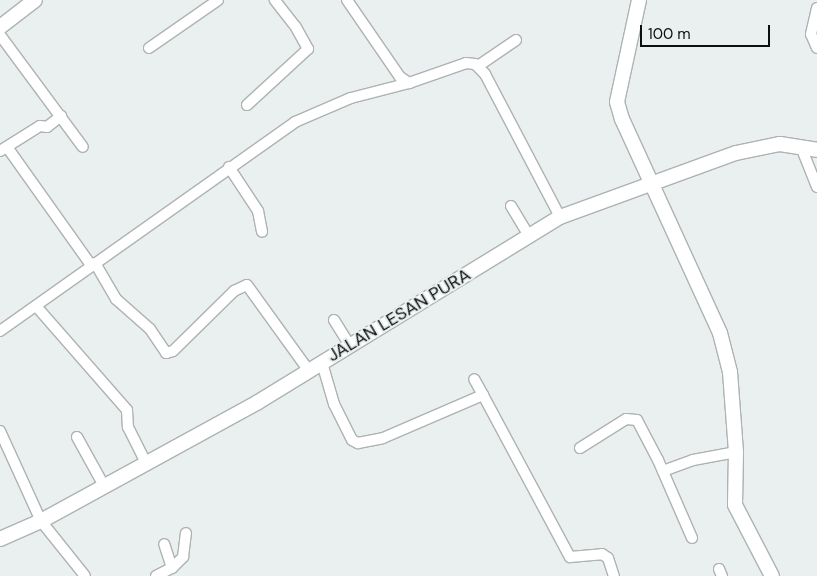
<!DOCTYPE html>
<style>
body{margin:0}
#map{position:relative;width:817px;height:576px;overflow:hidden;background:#eaefef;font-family:"DM Sans",sans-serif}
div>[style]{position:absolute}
.roads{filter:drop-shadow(1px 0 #adb3b2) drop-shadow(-1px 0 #adb3b2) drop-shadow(0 1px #adb3b2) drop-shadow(0 -1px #adb3b2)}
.street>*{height:10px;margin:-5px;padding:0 5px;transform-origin:5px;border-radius:5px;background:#fff}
.secondary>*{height:14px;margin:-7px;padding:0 7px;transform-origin:7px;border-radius:7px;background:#fff}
span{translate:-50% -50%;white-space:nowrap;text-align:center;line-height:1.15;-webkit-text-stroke:4px #eaefef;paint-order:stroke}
.street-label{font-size:18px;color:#0d0f0f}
.scale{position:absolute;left:640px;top:25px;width:130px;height:22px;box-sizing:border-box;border:2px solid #0d0f0f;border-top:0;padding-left:6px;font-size:15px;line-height:18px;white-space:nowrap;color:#0d0f0f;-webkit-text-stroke:4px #eaefef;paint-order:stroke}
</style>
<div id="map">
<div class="roads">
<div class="street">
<i style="left:347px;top:0;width:93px;rotate:55.5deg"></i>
<i style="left:400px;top:77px;width:11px;rotate:34deg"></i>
<i style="left:409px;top:83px;width:60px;rotate:-19.3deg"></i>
<i style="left:466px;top:63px;width:9px;rotate:6deg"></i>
<i style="left:475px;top:64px;width:14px;rotate:45deg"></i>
<i style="left:485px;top:74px;width:161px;rotate:62.3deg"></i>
<i style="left:817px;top:8px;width:27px;rotate:103deg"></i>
<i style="left:811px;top:34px;width:15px;rotate:67deg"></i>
<i style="left:0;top:35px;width:139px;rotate:53.5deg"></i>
<i style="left:149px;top:48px;width:84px;rotate:-34.8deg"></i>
<i style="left:478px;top:66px;width:46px;rotate:-34.4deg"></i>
<i style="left:247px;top:105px;width:83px;rotate:-42.6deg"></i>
<i style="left:308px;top:49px;width:26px;rotate:-119deg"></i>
<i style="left:295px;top:26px;width:33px;rotate:-128deg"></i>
<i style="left:7px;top:147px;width:145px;rotate:54.6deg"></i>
<i style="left:801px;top:147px;width:43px;rotate:68.2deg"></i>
<i style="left:0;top:151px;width:47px;rotate:-32deg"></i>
<i style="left:40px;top:126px;width:7px;rotate:8deg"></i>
<i style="left:47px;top:127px;width:18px;rotate:-38deg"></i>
<i style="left:229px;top:167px;width:53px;rotate:56.6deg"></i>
<i style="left:258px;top:211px;width:21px;rotate:79deg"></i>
<i style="left:511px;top:206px;width:35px;rotate:59deg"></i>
<i style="left:95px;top:263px;width:42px;rotate:59.7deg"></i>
<i style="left:116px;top:299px;width:45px;rotate:41.4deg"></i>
<i style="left:150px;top:329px;width:29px;rotate:56deg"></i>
<i style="left:166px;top:353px;width:7px;rotate:-16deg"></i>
<i style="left:173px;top:351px;width:86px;rotate:-44.5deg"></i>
<i style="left:234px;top:291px;width:14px;rotate:-25deg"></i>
<i style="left:247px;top:285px;width:106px;rotate:54.2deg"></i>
<i style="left:36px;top:306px;width:138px;rotate:48.8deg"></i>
<i style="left:127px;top:410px;width:17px;rotate:87deg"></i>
<i style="left:128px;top:427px;width:40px;rotate:63.4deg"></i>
<i style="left:334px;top:320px;width:31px;rotate:58deg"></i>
<i style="left:0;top:331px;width:362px;rotate:-35.3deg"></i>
<i style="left:295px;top:122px;width:61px;rotate:-23.2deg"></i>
<i style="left:351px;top:98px;width:60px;rotate:-14.5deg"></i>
<i style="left:322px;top:363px;width:43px;rotate:73.7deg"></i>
<i style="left:334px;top:404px;width:40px;rotate:63.4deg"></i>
<i style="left:352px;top:440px;width:7px;rotate:27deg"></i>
<i style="left:358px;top:443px;width:25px;rotate:-11deg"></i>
<i style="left:383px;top:438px;width:109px;rotate:-23.3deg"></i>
<i style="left:483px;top:395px;width:18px;rotate:-119deg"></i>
<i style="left:483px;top:395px;width:184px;rotate:61.8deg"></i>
<i style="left:570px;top:557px;width:32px;rotate:-5deg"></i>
<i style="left:602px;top:554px;width:7px;rotate:34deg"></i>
<i style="left:608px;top:558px;width:19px;rotate:72deg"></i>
<i style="left:0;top:431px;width:99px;rotate:65.5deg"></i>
<i style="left:41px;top:521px;width:70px;rotate:51.3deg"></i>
<i style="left:77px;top:437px;width:56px;rotate:61.1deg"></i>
<i style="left:580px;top:448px;width:54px;rotate:-32.2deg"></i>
<i style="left:626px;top:419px;width:11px;rotate:5deg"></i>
<i style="left:637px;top:420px;width:45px;rotate:62.3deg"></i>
<i style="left:658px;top:460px;width:85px;rotate:66.4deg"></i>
<i style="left:663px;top:471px;width:32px;rotate:-20deg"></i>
<i style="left:693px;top:460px;width:44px;rotate:-10.5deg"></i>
<i style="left:172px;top:568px;width:16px;rotate:-45deg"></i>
<i style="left:183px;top:557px;width:24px;rotate:-83deg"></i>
<i style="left:719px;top:569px;width:8px;rotate:67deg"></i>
<i style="left:156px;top:576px;width:18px;rotate:-27deg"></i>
<i style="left:172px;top:568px;width:25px;rotate:-108deg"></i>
</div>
<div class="secondary">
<i style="left:639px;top:0;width:104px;rotate:102.2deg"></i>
<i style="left:617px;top:102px;width:18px;rotate:74deg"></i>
<i style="left:622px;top:119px;width:235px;rotate:65.4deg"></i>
<i style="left:720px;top:333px;width:40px;rotate:75.6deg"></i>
<i style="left:730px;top:372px;width:80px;rotate:85.7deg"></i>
<i style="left:736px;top:452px;width:53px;rotate:91.1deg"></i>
<i style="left:735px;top:505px;width:80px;rotate:62.5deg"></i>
<i style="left:0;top:27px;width:44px;rotate:-37.6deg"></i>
<i style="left:0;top:539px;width:45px;rotate:-23.7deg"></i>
<i style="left:41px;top:521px;width:247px;rotate:-28.7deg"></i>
<i style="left:258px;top:402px;width:354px;rotate:-31.5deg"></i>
<i style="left:560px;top:217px;width:187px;rotate:-20deg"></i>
<i style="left:736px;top:153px;width:45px;rotate:-11.6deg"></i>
<i style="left:780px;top:144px;width:37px;rotate:9deg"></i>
</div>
</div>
<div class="street-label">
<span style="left:399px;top:315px;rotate:-31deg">JALAN LESAN PURA</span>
</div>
<div class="scale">100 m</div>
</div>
